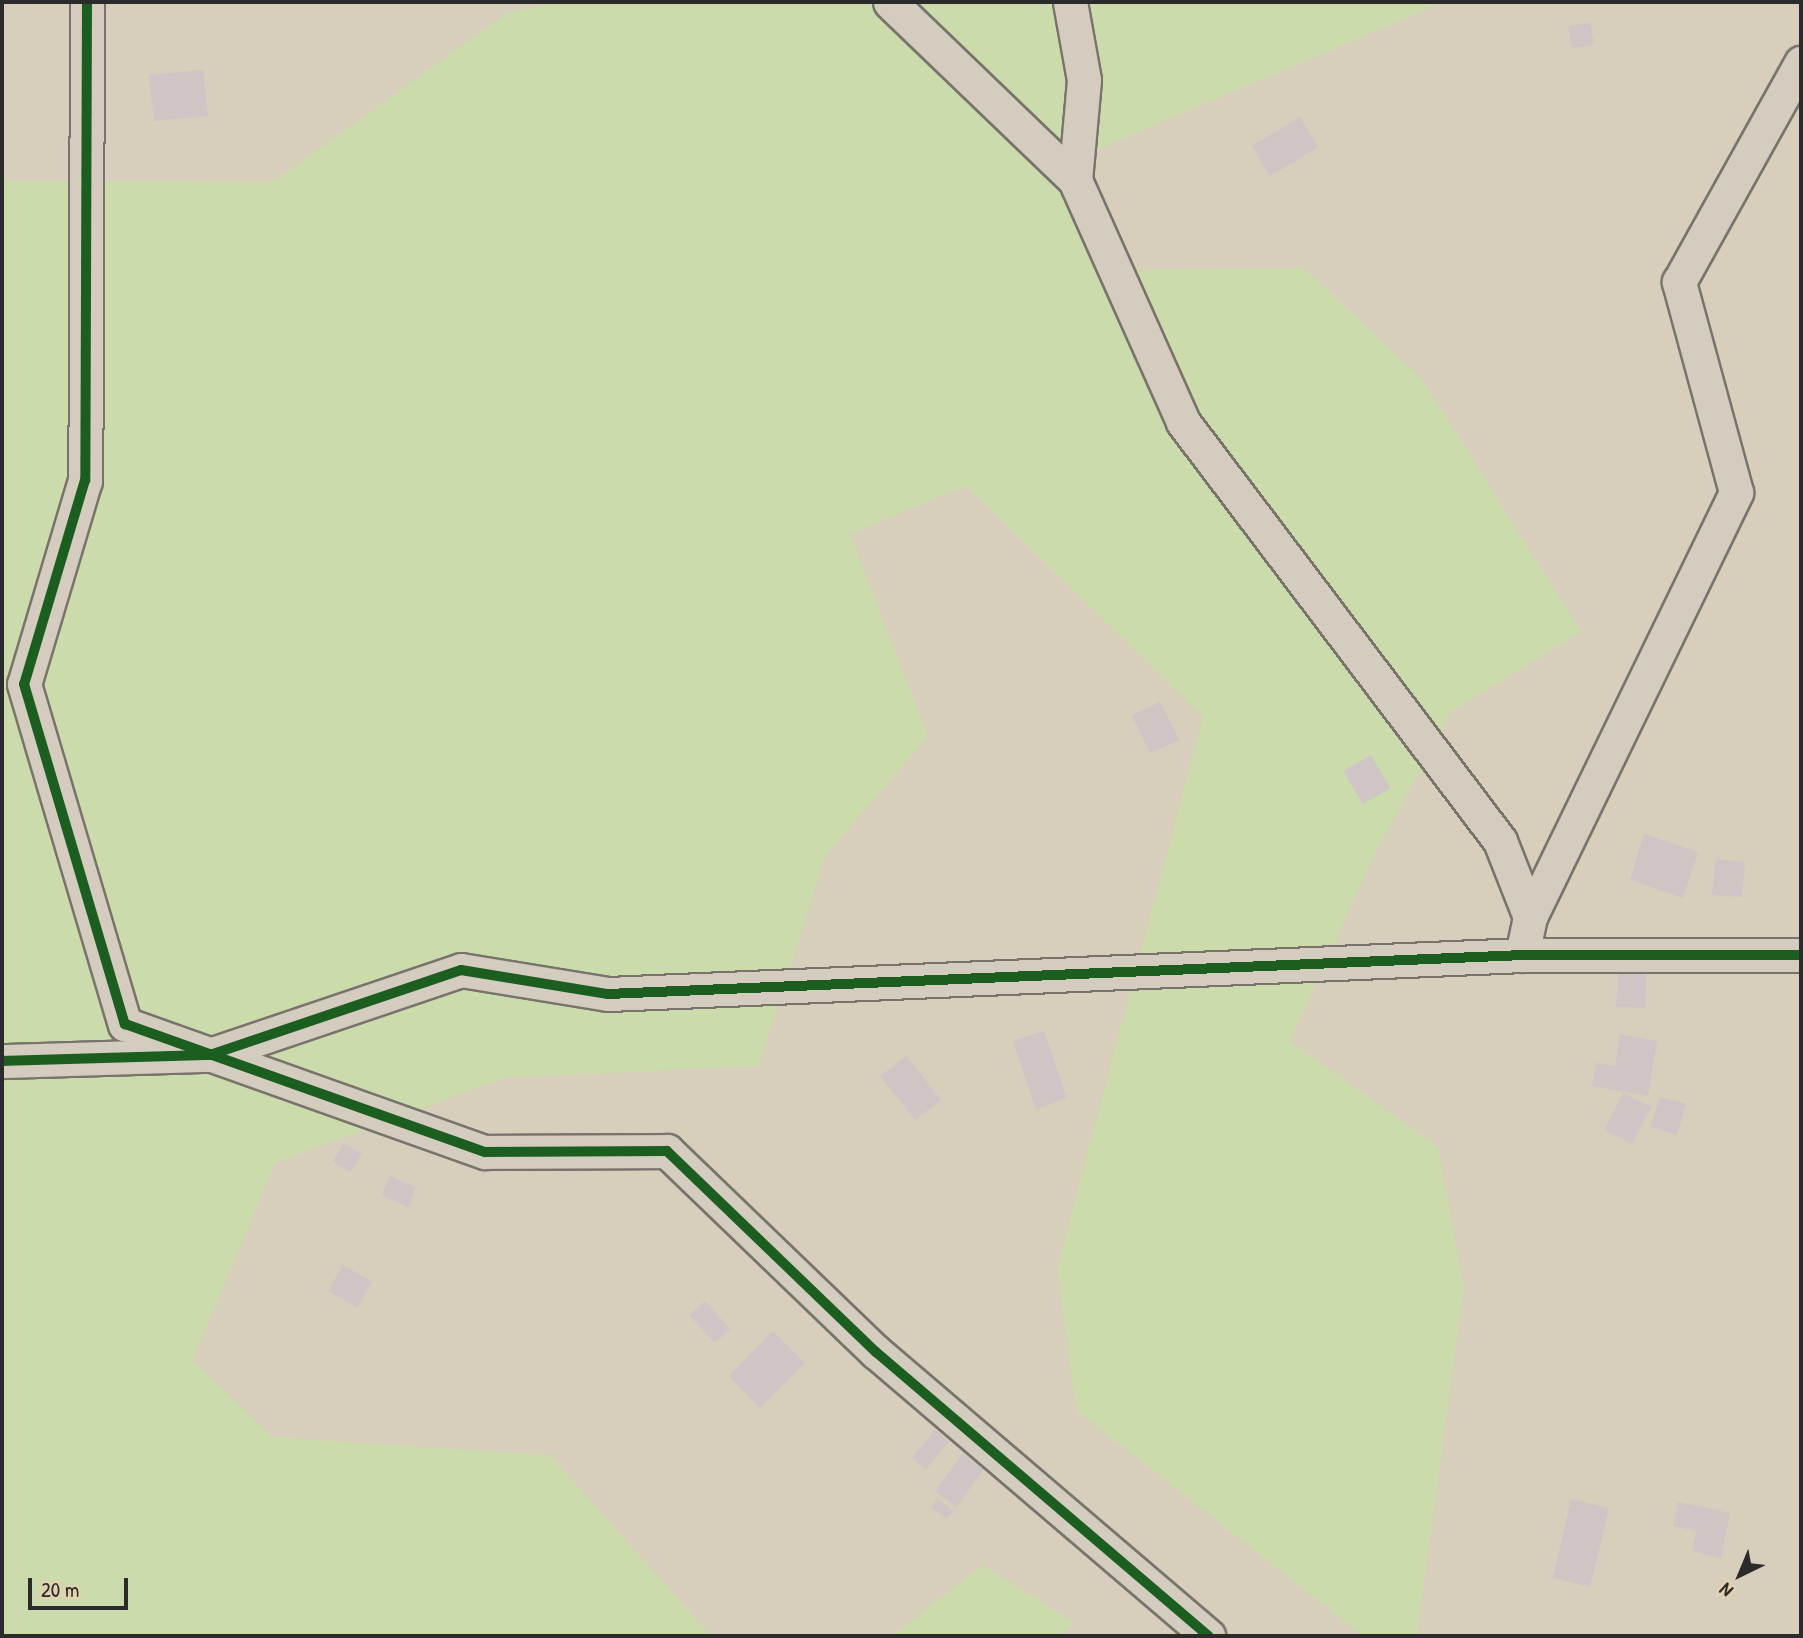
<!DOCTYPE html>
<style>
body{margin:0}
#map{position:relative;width:1803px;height:1638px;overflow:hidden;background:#d7cebb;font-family:"Patrick Hand",sans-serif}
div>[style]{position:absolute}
.green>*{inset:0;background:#cbdbac}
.building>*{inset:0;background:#cfc5c5}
.roads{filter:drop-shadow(2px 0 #78746c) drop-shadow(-2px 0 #78746c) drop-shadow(0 2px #78746c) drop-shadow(0 -2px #78746c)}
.minor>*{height:33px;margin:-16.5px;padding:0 16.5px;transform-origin:16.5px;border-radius:16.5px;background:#d3ccbf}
.cycleway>*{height:10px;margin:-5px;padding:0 5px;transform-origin:5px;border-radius:5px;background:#1b5e20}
span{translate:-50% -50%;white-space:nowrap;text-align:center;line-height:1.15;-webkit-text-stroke:5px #e3d2af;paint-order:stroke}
.frame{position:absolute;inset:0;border:4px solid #2b2b2b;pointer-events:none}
.north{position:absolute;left:1705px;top:1540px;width:70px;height:70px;-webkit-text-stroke:5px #e3d2af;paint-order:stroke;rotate:223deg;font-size:19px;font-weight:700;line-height:28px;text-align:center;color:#2b2b2b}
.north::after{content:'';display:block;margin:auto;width:24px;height:32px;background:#2b2b2b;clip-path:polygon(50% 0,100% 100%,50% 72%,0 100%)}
.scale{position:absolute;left:28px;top:1578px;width:100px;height:32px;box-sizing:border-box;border:4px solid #2b2b2b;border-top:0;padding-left:9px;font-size:21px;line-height:24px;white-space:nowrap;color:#2b2b2b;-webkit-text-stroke:5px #e3d2af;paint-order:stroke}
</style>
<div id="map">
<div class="green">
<i style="clip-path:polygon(560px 2px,1444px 2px,1071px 161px,1132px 270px,1304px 268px,1423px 380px,1581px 632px,1451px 712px,1372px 860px,1290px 1041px,1438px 1147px,1464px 1288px,1417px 1636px,1363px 1636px,1076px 1410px,1057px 1268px,1203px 717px,966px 486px,850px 534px,928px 736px,826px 855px,759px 1066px,504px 1078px,275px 1163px,193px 1360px,272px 1437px,550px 1455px,711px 1636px,2px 1636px,2px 181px,273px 182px,507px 13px)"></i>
<i style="clip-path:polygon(983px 1565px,1075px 1623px,1058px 1636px,892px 1636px)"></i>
</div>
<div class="building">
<i style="clip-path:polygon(1590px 23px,1594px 45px,1572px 48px,1568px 26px)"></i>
<i style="clip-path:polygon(203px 70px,208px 116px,154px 121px,149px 75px)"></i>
<i style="clip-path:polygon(1300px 117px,1318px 147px,1270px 176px,1252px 146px)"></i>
<i style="clip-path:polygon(1160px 702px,1179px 740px,1150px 753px,1132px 715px)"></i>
<i style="clip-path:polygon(1371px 755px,1390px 788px,1363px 804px,1343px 771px)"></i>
<i style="clip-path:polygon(1644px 834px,1698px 852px,1683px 898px,1630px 880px)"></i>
<i style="clip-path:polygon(1716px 859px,1745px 862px,1742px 897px,1712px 895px)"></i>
<i style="clip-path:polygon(1619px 962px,1647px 964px,1645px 1008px,1616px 1007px)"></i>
<i style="clip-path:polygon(1044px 1031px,1067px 1098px,1036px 1109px,1013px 1041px)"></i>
<i style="clip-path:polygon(1620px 1034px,1657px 1041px,1648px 1096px,1592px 1086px,1596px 1063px,1615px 1066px)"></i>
<i style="clip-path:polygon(907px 1056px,941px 1100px,915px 1120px,880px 1076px)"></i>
<i style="clip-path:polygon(1623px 1093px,1651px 1107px,1632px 1144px,1604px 1130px)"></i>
<i style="clip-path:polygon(1660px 1097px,1686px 1104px,1677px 1135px,1650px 1127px)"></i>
<i style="clip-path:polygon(344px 1143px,362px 1154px,350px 1172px,333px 1161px)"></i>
<i style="clip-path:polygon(390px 1176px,416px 1187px,408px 1207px,382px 1196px)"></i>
<i style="clip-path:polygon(343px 1265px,372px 1282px,357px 1308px,328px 1291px)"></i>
<i style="clip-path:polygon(705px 1301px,730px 1329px,715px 1343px,689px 1315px)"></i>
<i style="clip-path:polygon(773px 1331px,805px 1363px,760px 1408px,729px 1376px)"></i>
<i style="clip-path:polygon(935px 1430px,949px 1442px,926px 1469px,912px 1458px)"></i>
<i style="clip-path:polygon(963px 1453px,984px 1469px,956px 1507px,935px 1491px)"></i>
<i style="clip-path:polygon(938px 1499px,953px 1511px,947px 1519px,931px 1507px)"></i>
<i style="clip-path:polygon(1571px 1499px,1609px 1508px,1590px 1587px,1553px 1578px)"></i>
<i style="clip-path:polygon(1678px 1502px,1730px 1513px,1721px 1558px,1692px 1551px,1697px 1531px,1673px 1526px)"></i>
</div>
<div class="roads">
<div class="minor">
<i style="left:87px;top:2px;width:478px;rotate:90.2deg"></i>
<i style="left:85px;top:480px;width:213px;rotate:106.6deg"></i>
<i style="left:24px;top:684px;width:355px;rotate:73.5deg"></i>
<i style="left:125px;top:1024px;width:382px;rotate:19.6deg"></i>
<i style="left:485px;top:1152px;width:182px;rotate:-0.3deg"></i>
<i style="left:667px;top:1151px;width:290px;rotate:43.9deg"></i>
<i style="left:876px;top:1352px;width:437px;rotate:40.5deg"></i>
<i style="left:890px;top:2px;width:257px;rotate:43.9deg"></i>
<i style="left:1075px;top:180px;width:265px;rotate:65.9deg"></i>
<i style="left:1183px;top:422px;width:525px;rotate:52.89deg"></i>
<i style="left:1500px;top:841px;width:82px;rotate:68.5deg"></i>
<i style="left:1530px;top:917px;width:39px;rotate:102deg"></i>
<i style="left:1070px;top:2px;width:79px;rotate:79.8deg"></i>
<i style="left:1084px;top:80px;width:100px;rotate:95.1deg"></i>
<i style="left:1530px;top:917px;width:472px;rotate:-64.1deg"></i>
<i style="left:1736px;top:492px;width:218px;rotate:-105.2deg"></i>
<i style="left:1679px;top:282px;width:251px;rotate:-60.9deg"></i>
<i style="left:2px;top:1061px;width:208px;rotate:-1.7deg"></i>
<i style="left:210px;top:1055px;width:265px;rotate:-18.7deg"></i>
<i style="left:461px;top:970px;width:149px;rotate:9.3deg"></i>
<i style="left:608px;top:994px;width:915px;rotate:-2.44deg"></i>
<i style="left:1522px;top:955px;width:279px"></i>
</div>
</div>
<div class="cycleway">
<i style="left:87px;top:2px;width:478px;rotate:90.2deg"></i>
<i style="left:85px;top:480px;width:213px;rotate:106.6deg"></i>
<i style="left:24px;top:684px;width:355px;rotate:73.5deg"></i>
<i style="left:125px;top:1024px;width:382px;rotate:19.6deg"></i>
<i style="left:485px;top:1152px;width:182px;rotate:-0.3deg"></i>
<i style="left:667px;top:1151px;width:290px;rotate:43.9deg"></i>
<i style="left:876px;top:1352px;width:437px;rotate:40.5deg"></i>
<i style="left:2px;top:1061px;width:208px;rotate:-1.7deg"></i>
<i style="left:210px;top:1055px;width:265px;rotate:-18.7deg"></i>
<i style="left:461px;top:970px;width:149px;rotate:9.3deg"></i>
<i style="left:608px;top:994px;width:915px;rotate:-2.44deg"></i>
<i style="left:1522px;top:955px;width:279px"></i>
</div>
<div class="frame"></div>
<div class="north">N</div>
<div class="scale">20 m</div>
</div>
